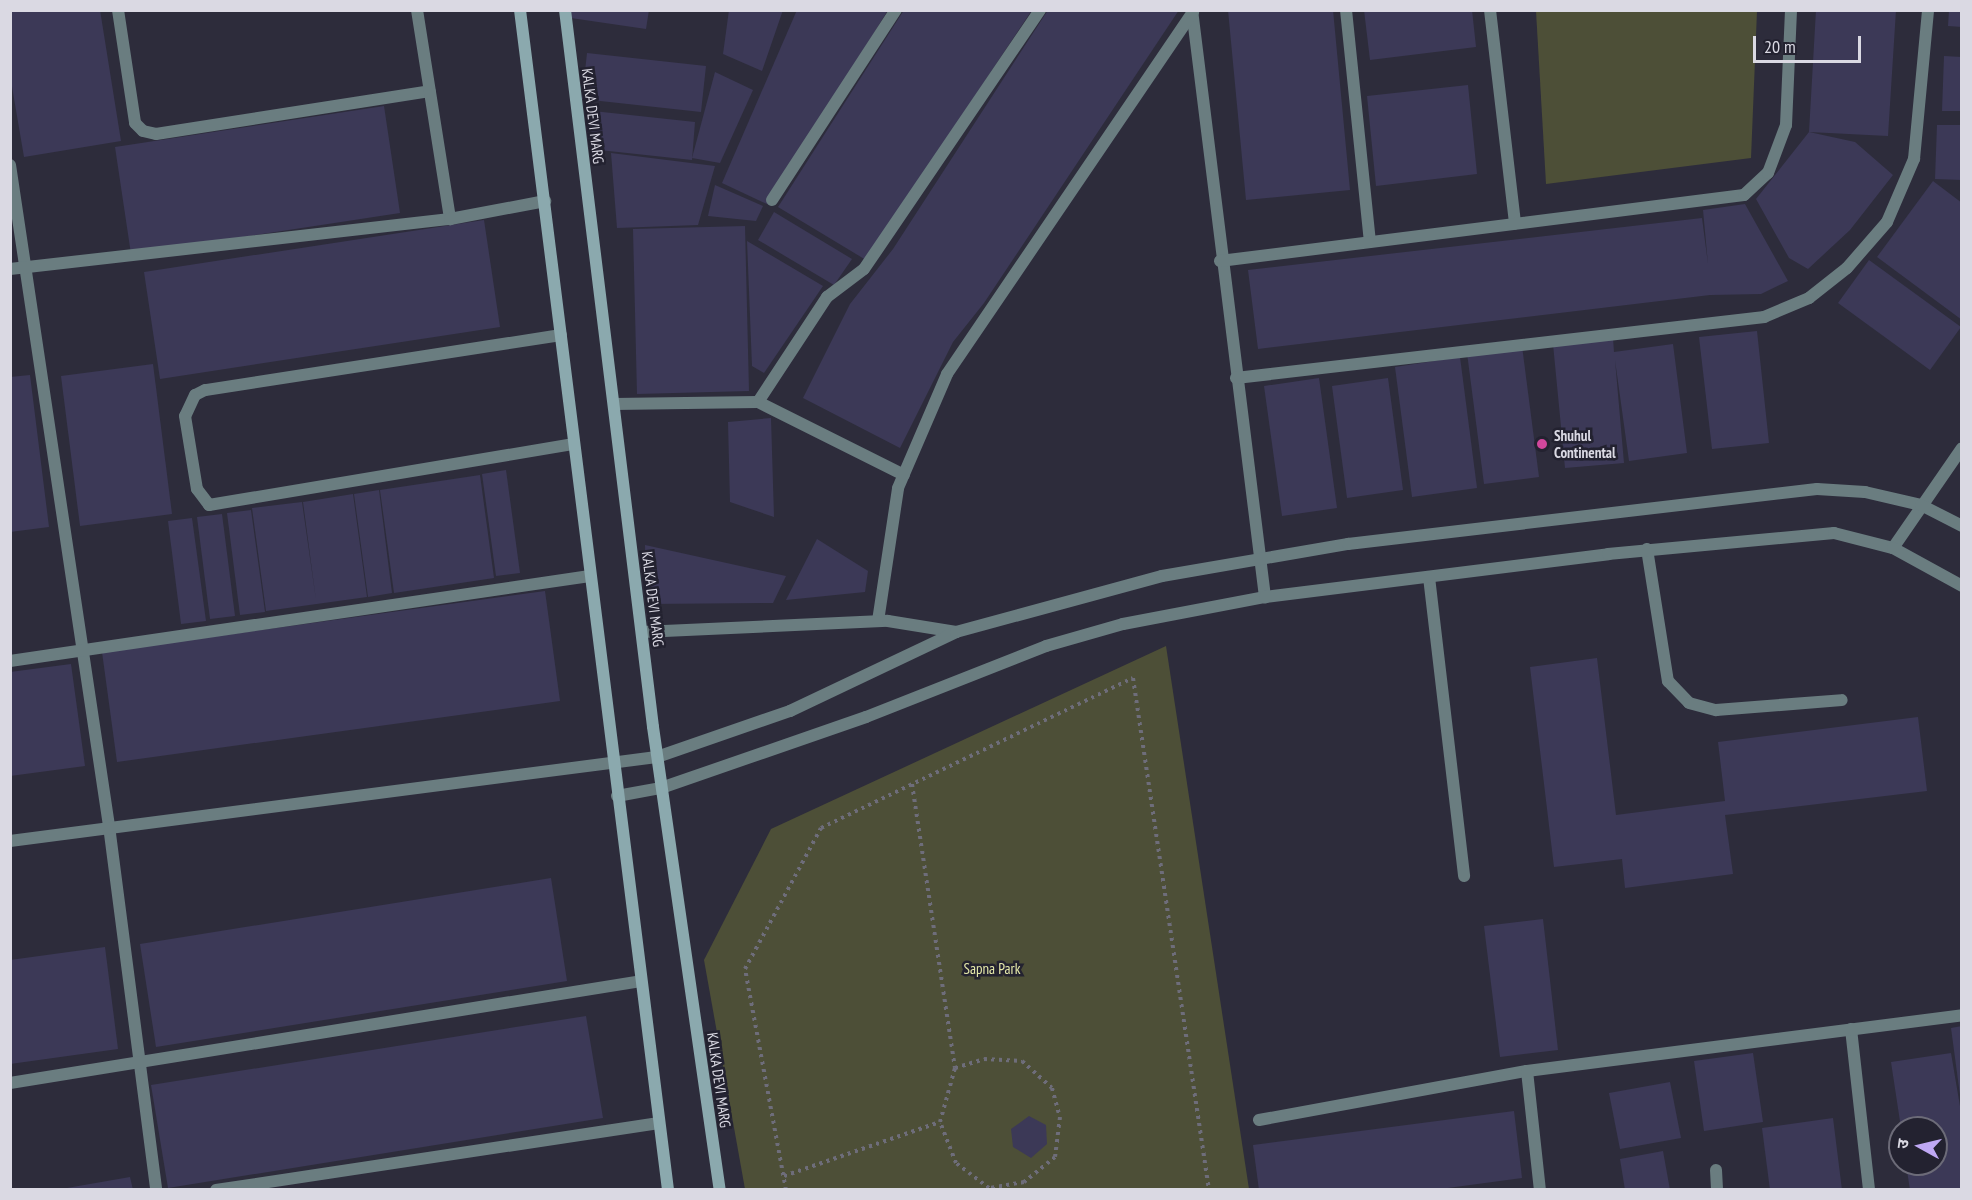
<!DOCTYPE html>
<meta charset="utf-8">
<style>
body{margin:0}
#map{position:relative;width:1972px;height:1200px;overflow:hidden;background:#2d2c3b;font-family:"PT Sans Narrow","Noto Sans Devanagari",sans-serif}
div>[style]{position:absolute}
.green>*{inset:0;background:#4d4f37}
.building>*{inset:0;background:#3c3957}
.path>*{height:4px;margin-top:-2px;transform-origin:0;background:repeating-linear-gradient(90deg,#6e6d7a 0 3px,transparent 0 7.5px)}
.lane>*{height:12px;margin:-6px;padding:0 6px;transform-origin:6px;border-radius:6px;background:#6a7d80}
.street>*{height:12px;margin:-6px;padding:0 6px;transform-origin:6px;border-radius:6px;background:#6a7d80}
.secondary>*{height:12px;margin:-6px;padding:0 6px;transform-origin:6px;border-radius:6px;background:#8ba9ae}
.dots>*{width:16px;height:16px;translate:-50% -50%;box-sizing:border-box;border:3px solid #232230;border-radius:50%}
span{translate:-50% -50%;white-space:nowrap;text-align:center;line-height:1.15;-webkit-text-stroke:5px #232230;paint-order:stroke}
.street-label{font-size:15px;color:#dad9e3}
.poi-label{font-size:15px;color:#dad9e3;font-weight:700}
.left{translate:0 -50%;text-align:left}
.park-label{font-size:15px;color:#e5e9aa}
.frame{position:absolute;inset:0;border:12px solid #dad9e3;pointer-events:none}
.north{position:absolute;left:1888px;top:1116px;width:60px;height:60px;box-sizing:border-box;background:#232230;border:2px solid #6c6b78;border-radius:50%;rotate:278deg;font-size:16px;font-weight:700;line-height:24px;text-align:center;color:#dad9e3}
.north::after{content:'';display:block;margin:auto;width:21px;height:27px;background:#bfa8f4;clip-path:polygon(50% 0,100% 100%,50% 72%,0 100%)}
.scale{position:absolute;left:1753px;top:36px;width:108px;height:27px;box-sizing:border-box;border:3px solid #dad9e3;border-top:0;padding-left:8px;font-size:18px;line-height:21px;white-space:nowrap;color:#dad9e3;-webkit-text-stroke:4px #232230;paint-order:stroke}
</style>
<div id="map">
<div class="green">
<i style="clip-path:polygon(1536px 11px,1757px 11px,1751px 158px,1546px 184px)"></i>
<i style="clip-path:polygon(1166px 646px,1249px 1189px,745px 1189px,704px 960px,771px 829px)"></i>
</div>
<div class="building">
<i style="clip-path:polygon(10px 10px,100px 10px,121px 141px,24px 157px,10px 75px)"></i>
<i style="clip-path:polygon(565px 10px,649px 10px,646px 29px,564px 17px)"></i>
<i style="clip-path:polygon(729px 10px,783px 10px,762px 71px,723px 54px)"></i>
<i style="clip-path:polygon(797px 10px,888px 10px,769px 205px,722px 183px)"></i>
<i style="clip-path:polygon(904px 10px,1032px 10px,866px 260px,778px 207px)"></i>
<i style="clip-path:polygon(1048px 10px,1179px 10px,984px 303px,953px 342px,900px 448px,803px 398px,850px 304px,893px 249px)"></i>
<i style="clip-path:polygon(1228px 10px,1333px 10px,1350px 190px,1246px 200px)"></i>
<i style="clip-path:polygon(1364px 10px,1472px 10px,1476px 47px,1370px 60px)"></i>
<i style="clip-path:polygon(1816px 10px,1896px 10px,1888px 136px,1809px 132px,1855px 142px,1893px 175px,1850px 230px,1808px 269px,1789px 258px,1756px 199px,1809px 132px)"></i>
<i style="clip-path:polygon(1949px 10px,1962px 10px,1962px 27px,1948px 26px)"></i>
<i style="clip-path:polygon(587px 53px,706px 66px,701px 112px,582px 99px)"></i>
<i style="clip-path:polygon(1944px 56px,1962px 57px,1962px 111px,1942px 111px)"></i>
<i style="clip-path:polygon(715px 72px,753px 90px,720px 163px,692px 158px)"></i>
<i style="clip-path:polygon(1468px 85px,1477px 174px,1376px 186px,1367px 96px)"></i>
<i style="clip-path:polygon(384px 106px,400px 213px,131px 254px,115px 147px)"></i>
<i style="clip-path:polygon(593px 111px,695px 122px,692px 160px,590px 149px)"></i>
<i style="clip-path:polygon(1937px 125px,1962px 125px,1962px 180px,1935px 179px)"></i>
<i style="clip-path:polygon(611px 153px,715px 166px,698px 225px,617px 228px)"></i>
<i style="clip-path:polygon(1933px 181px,1962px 203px,1962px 320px,1877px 257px)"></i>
<i style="clip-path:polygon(715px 185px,763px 206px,756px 221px,708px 216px)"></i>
<i style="clip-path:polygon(1745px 204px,1788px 281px,1761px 294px,1710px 295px,1258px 349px,1248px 270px,1702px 218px,1708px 264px,1703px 210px)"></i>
<i style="clip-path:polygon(774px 212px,852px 259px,834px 285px,758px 240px)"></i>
<i style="clip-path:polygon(484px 220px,500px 327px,160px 379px,144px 272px)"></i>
<i style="clip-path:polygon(745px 226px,749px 391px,637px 394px,633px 229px)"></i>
<i style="clip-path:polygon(747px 241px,823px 286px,764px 373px,752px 366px)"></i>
<i style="clip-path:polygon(1869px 260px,1961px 327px,1930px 370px,1838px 303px)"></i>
<i style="clip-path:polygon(1757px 331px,1769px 443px,1712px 449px,1699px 337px)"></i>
<i style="clip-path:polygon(1613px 338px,1614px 352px,1673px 344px,1687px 453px,1629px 461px,1615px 360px,1624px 463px,1565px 468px,1553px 344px)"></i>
<i style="clip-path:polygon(1522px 346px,1539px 477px,1484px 484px,1467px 353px)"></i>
<i style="clip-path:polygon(1460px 357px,1477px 488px,1412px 497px,1395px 367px)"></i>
<i style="clip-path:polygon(153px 364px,172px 514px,80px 526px,61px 376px)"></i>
<i style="clip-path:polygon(30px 375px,49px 527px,10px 532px,10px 377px)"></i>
<i style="clip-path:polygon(1319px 378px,1337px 508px,1282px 516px,1264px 386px)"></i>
<i style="clip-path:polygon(1388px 378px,1403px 490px,1347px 498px,1332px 386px)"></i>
<i style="clip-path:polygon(771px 418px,774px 517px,730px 502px,728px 422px)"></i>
<i style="clip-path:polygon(506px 470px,520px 573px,496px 576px,482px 474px)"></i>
<i style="clip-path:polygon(480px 475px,494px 578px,394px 593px,380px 490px)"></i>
<i style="clip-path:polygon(379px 490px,392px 593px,368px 597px,354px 494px)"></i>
<i style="clip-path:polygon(353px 494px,367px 597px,266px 611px,252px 508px,302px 502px,316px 600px,303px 502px)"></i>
<i style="clip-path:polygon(251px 510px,265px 612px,240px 615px,227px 513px)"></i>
<i style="clip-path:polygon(222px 514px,235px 616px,210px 619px,197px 517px)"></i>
<i style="clip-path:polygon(192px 518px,206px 621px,181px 624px,168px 521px)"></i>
<i style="clip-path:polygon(817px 539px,868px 571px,865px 592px,786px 600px)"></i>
<i style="clip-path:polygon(645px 545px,786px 576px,773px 603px,646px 604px)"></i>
<i style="clip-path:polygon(545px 591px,560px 701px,117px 762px,102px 652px)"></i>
<i style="clip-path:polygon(1597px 658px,1616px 815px,1725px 801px,1718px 742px,1918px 717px,1927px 791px,1725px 815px,1733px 874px,1625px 888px,1622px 859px,1554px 867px,1530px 667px)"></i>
<i style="clip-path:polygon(71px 664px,85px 766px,10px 776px,10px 672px)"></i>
<i style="clip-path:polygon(551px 878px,567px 981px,156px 1047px,140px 944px)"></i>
<i style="clip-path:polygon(1543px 919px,1558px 1050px,1500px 1057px,1484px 926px)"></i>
<i style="clip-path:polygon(105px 947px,118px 1049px,10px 1064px,10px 960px)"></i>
<i style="clip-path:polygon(586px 1016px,603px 1118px,168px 1188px,151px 1085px)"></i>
<i style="clip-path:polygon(1962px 1026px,1962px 1095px,1960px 1095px,1951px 1028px)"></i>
<i style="clip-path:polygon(1753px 1053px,1763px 1122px,1704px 1131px,1694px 1061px)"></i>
<i style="clip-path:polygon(1951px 1053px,1962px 1118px,1962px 1190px,1910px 1190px,1906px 1164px,1936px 1164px,1936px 1128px,1901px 1128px,1891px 1062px)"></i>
<i style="clip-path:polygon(1670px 1082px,1681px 1138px,1620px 1149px,1609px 1093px)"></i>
<i style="clip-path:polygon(1514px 1111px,1522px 1178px,1433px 1190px,1259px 1190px,1253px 1145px)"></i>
<i style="clip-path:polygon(1029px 1116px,1046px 1125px,1047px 1144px,1031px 1158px,1013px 1147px,1011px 1129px)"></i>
<i style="clip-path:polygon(1833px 1118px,1842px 1190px,1770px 1190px,1762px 1128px)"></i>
<i style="clip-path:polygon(1663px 1151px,1670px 1190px,1625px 1190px,1620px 1159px)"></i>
<i style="clip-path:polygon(130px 1177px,133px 1190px,67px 1190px,67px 1188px)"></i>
</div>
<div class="path">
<i style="left:912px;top:784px;width:287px;rotate:81.4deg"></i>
<i style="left:984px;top:1059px;width:38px;rotate:3deg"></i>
<i style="left:1022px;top:1061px;width:40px;rotate:42deg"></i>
<i style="left:1052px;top:1088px;width:30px;rotate:75deg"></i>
<i style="left:1060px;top:1117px;width:40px;rotate:97.1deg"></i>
<i style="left:1055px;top:1157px;width:40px;rotate:141deg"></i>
<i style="left:1024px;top:1182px;width:36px;rotate:170deg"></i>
<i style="left:989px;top:1188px;width:41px;rotate:-142.9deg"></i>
<i style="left:956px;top:1163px;width:44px;rotate:-111.3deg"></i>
<i style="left:940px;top:1122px;width:56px;rotate:-74.5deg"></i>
<i style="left:955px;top:1068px;width:30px;rotate:-17deg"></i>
<i style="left:784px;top:1176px;width:165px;rotate:-19.1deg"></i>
<i style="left:786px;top:1190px;width:225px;rotate:-100.5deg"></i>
<i style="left:745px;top:969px;width:160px;rotate:-61.7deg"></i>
<i style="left:821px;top:828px;width:346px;rotate:-25.7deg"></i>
<i style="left:1133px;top:678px;width:518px;rotate:81.56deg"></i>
</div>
<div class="lane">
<i style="left:1647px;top:549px;width:134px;rotate:81deg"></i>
<i style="left:1668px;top:681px;width:30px;rotate:46deg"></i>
<i style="left:1689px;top:703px;width:28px;rotate:15deg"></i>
<i style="left:1716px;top:710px;width:126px;rotate:-4.5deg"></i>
<i style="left:1429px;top:577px;width:301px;rotate:83.3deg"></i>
</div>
<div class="street">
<i style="left:118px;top:10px;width:114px;rotate:81.4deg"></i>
<i style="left:135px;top:123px;width:11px;rotate:45deg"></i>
<i style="left:143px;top:131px;width:13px;rotate:13deg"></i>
<i style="left:156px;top:134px;width:277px;rotate:-8.9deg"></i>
<i style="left:417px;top:10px;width:212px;rotate:81deg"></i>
<i style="left:1192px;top:10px;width:592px;rotate:82.91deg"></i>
<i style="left:1346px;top:10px;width:233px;rotate:84.1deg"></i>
<i style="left:1490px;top:10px;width:215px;rotate:83.3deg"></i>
<i style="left:10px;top:165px;width:668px;rotate:81.48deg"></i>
<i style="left:109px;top:826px;width:367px;rotate:82.6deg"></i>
<i style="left:772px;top:200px;width:227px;rotate:-56.9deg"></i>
<i style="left:1220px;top:261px;width:528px;rotate:-7.18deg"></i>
<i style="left:1744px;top:195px;width:33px;rotate:-43deg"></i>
<i style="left:1768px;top:173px;width:51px;rotate:-69.4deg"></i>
<i style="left:1786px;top:125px;width:115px;rotate:-87.5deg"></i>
<i style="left:10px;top:269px;width:443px;rotate:-6.5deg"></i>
<i style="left:450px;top:219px;width:97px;rotate:-10.7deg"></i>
<i style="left:561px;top:335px;width:360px;rotate:171.2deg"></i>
<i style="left:205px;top:390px;width:11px;rotate:153deg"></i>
<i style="left:195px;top:395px;width:23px;rotate:115deg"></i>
<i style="left:185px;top:416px;width:74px;rotate:80.7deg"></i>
<i style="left:197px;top:489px;width:20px;rotate:53deg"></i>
<i style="left:209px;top:505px;width:370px;rotate:-9.5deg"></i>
<i style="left:1236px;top:378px;width:532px;rotate:-6.59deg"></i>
<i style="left:1764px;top:317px;width:49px;rotate:-22.9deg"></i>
<i style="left:1809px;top:298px;width:48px;rotate:-38.3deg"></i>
<i style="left:1847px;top:268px;width:61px;rotate:-49deg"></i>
<i style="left:1887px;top:222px;width:69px;rotate:-66.8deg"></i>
<i style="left:1914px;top:159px;width:150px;rotate:-84.6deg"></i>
<i style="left:758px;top:402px;width:126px;rotate:-56.7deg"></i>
<i style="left:827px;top:297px;width:46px;rotate:-37.1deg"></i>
<i style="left:864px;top:269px;width:313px;rotate:-55.8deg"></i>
<i style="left:614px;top:404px;width:144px;rotate:-0.8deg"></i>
<i style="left:758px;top:402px;width:163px;rotate:26.6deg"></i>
<i style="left:1893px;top:548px;width:121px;rotate:-55.4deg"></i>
<i style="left:878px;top:621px;width:134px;rotate:-81.4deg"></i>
<i style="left:898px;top:488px;width:124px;rotate:-66.7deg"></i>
<i style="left:947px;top:374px;width:438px;rotate:-55.8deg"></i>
<i style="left:642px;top:632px;width:246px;rotate:-2.6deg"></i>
<i style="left:888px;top:621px;width:69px;rotate:9.2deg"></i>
<i style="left:10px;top:661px;width:586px;rotate:-8.34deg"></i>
<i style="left:617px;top:796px;width:45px;rotate:-10.3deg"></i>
<i style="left:661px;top:788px;width:217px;rotate:-19.1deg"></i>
<i style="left:866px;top:717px;width:193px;rotate:-21.5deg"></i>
<i style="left:1046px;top:646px;width:80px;rotate:-15.9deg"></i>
<i style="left:1123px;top:624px;width:145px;rotate:-10.8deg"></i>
<i style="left:1265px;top:597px;width:346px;rotate:-7.1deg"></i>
<i style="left:1608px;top:554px;width:227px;rotate:-5.3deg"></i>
<i style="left:1834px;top:533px;width:61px;rotate:14.3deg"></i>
<i style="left:1893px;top:548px;width:79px;rotate:28.8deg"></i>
<i style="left:10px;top:841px;width:652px;rotate:-7.4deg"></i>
<i style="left:657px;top:757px;width:141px;rotate:-19.1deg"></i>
<i style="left:790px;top:711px;width:184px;rotate:-25.4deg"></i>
<i style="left:956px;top:632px;width:213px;rotate:-15.2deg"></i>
<i style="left:1162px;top:576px;width:189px;rotate:-9.8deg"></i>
<i style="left:1348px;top:544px;width:472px;rotate:-6.7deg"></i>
<i style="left:1817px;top:489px;width:48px;rotate:3.6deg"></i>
<i style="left:1865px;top:492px;width:57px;rotate:13.1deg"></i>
<i style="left:1921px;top:505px;width:46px;rotate:27.1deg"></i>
<i style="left:1851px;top:1029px;width:162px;rotate:83.6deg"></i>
<i style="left:1527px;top:1071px;width:439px;rotate:-7.3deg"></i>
<i style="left:10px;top:1083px;width:639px;rotate:-9.18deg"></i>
<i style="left:1259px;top:1120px;width:272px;rotate:-10.4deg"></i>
<i style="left:1527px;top:1071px;width:120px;rotate:83.8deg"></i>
<i style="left:1716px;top:1170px;width:20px;rotate:87deg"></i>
<i style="left:216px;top:1190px;width:448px;rotate:-8.6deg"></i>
</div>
<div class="secondary">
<i style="left:520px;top:10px;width:1189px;rotate:82.85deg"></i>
<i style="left:565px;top:10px;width:722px;rotate:83deg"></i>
<i style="left:653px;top:727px;width:468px;rotate:81.8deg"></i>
</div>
<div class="dots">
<i style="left:1542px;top:444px;background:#d1479c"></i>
</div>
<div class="street-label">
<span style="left:593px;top:116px;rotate:83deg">KALKA DEVI MARG</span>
<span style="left:653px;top:599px;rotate:83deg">KALKA DEVI MARG</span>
<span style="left:719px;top:1080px;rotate:82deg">KALKA DEVI MARG</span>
</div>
<div class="poi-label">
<span class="left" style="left:1554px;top:444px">Shuhul<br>Continental</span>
</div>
<div class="park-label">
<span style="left:992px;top:969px">Sapna Park</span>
</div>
<div class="frame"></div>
<div class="north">उ</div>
<div class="scale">20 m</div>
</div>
